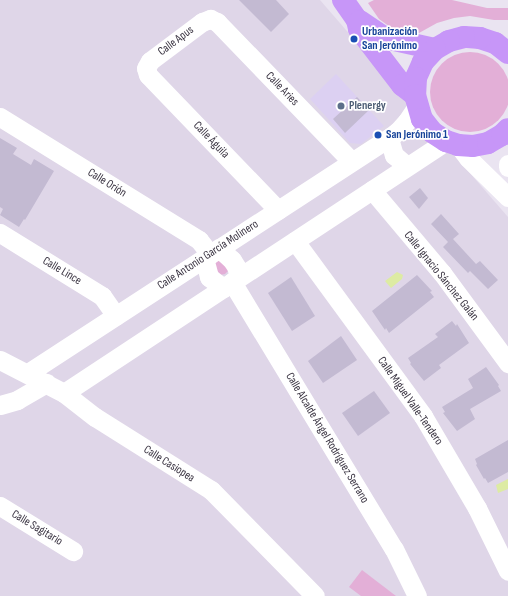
<!DOCTYPE html>
<meta charset="utf-8">
<style>
body{margin:0}
#map{position:relative;width:508px;height:596px;overflow:hidden;background:#eae4f1;font-family:"Sofia Sans Condensed",sans-serif}
div>[style]{position:absolute}
.residential>*{inset:0;background:#dfd6e8}
.commercial>*{inset:0;background:#dcd0f2}
.green>*{inset:0;background:#e3afd7}
.round{border-radius:50%}
.water>*{inset:0;background:#ddeba3}
.building>*{inset:0;background:#c3bad2}
.minor>*{height:19px;margin:-9.5px;padding:0 9.5px;transform-origin:9.5px;border-radius:9.5px;background:#fff}
.major>*{height:22px;margin:-11px;padding:0 11px;transform-origin:11px;border-radius:11px;background:#c796f8}
.dots>*{width:11px;height:11px;translate:-50% -50%;box-sizing:border-box;border:2px solid #fff;border-radius:50%}
span{translate:-50% -50%;white-space:nowrap;text-align:center;line-height:1.15;-webkit-text-stroke:3.5px #fff;paint-order:stroke}
.transit-label{font-size:12px;color:#164399;font-weight:700}
.left{translate:0 -50%;text-align:left}
.street-label{font-size:12px;color:#3a3442}
.service-label{font-size:12px;color:#4e5e75;font-weight:700}
</style>
<div id="map">
<div class="residential">
<i style="clip-path:polygon(0 0,320px 0,508px 217px,508px 596px,0 596px)"></i>
</div>
<div class="commercial">
<i style="clip-path:polygon(336px 74px,384px 126px,361px 144px,350px 143px,310px 99px)"></i>
</div>
<div class="green">
<i style="clip-path:polygon(374px 0,452px 0,487px 8px,508px 8px,508px 20px,494px 20px,470px 16px,454px 18px,437px 23px,419px 33px,407px 33px,393px 29px,379px 19px,368px 3px)"></i>
<i class="round" style="left:430px;top:52px;width:80px;height:80px"></i>
<i style="clip-path:polygon(219px 259px,229px 270px,225px 274px,220px 275px,213px 265px)"></i>
<i style="clip-path:polygon(362px 570px,396px 596px,361px 596px,349px 587px)"></i>
</div>
<div class="water">
<i style="clip-path:polygon(397px 272px,403px 275px,402px 279px,391px 288px,385px 281px)"></i>
<i style="clip-path:polygon(508px 479px,508px 489px,498px 493px,496px 485px)"></i>
</div>
<div class="building">
<i style="clip-path:polygon(239px 0,276px 0,289px 14px,271px 32px)"></i>
<i style="clip-path:polygon(357px 97px,369px 110px,345px 133px,333px 119px)"></i>
<i style="clip-path:polygon(0 138px,17px 148px,13px 154px,31px 165px,34px 159px,54px 171px,25px 220px,24px 219px,19px 227px,0 215px,3px 209px,0 207px)"></i>
<i style="clip-path:polygon(420px 188px,428px 198px,419px 209px,409px 197px)"></i>
<i style="clip-path:polygon(441px 214px,459px 234px,453px 239px,476px 264px,480px 261px,498px 280px,488px 289px,470px 271px,468px 273px,443px 247px,448px 242px,431px 224px)"></i>
<i style="clip-path:polygon(417px 275px,432px 291px,430px 292px,434px 297px,389px 333px,386px 328px,385px 330px,372px 311px)"></i>
<i style="clip-path:polygon(291px 277px,315px 316px,292px 331px,268px 293px)"></i>
<i style="clip-path:polygon(452px 321px,456px 326px,457px 324px,469px 343px,439px 365px,441px 368px,424px 381px,410px 364px,411px 363px,408px 358px,438px 337px,435px 334px)"></i>
<i style="clip-path:polygon(341px 336px,357px 360px,323px 383px,308px 361px)"></i>
<i style="clip-path:polygon(486px 367px,499px 385px,498px 386px,501px 391px,470px 409px,475px 419px,457px 431px,443px 413px,445px 412px,442px 407px,473px 388px,468px 379px)"></i>
<i style="clip-path:polygon(374px 391px,390px 413px,358px 436px,342px 413px)"></i>
<i style="clip-path:polygon(508px 440px,508px 472px,488px 483px,485px 478px,484px 479px,476px 465px,477px 464px,475px 459px)"></i>
</div>
<div class="minor">
<i style="left:0;top:117px;width:234px;rotate:31.7deg"></i>
<i style="left:199px;top:240px;width:18px;rotate:52deg"></i>
<i style="left:389px;top:138px;width:18px;rotate:74deg"></i>
<i style="left:394px;top:155px;width:17px;rotate:40deg"></i>
<i style="left:458px;top:145px;width:16px;rotate:52deg"></i>
<i style="left:468px;top:158px;width:56px;rotate:44.3deg"></i>
<i style="left:508px;top:164px;width:3px;rotate:90deg"></i>
<i style="left:372px;top:190px;width:109px;rotate:49.9deg"></i>
<i style="left:442px;top:273px;width:112px;rotate:53.7deg"></i>
<i style="left:278px;top:210px;width:187px;rotate:-133.9deg"></i>
<i style="left:148px;top:75px;width:7px;rotate:-106deg"></i>
<i style="left:146px;top:68px;width:8px;rotate:-60deg"></i>
<i style="left:150px;top:61px;width:65px;rotate:-36.9deg"></i>
<i style="left:202px;top:22px;width:9px;rotate:-21deg"></i>
<i style="left:210px;top:19px;width:8px;rotate:23deg"></i>
<i style="left:217px;top:22px;width:193px;rotate:46deg"></i>
<i style="left:0;top:233px;width:120px;rotate:31.7deg"></i>
<i style="left:102px;top:296px;width:24px;rotate:55deg"></i>
<i style="left:295px;top:241px;width:217px;rotate:53.8deg"></i>
<i style="left:423px;top:416px;width:107px;rotate:59.6deg"></i>
<i style="left:477px;top:508px;width:70px;rotate:63.8deg"></i>
<i style="left:219px;top:248px;width:18px;rotate:43deg"></i>
<i style="left:232px;top:260px;width:9px;rotate:58deg"></i>
<i style="left:237px;top:268px;width:10px;rotate:84deg"></i>
<i style="left:204px;top:258px;width:20px;rotate:75deg"></i>
<i style="left:209px;top:277px;width:18px;rotate:38deg"></i>
<i style="left:232px;top:282px;width:312px;rotate:58.8deg"></i>
<i style="left:394px;top:549px;width:52px;rotate:63.9deg"></i>
<i style="left:0;top:360px;width:72px;rotate:27.3deg"></i>
<i style="left:64px;top:393px;width:39px;rotate:38deg"></i>
<i style="left:95px;top:417px;width:137px;rotate:32.2deg"></i>
<i style="left:211px;top:490px;width:148px;rotate:45.5deg"></i>
<i style="left:28px;top:373px;width:431px;rotate:-33.1deg"></i>
<i style="left:389px;top:138px;width:11px;rotate:-38deg"></i>
<i style="left:398px;top:131px;width:13px;rotate:-48deg"></i>
<i style="left:407px;top:121px;width:18px;rotate:-56deg"></i>
<i style="left:64px;top:393px;width:458px;rotate:-33.4deg"></i>
<i style="left:0;top:405px;width:18px;rotate:-16deg"></i>
<i style="left:17px;top:400px;width:34px;rotate:-30deg"></i>
<i style="left:0;top:506px;width:86px;rotate:31.7deg"></i>
</div>
<div class="major">
<i style="left:343px;top:0;width:24px;rotate:55deg"></i>
<i style="left:357px;top:20px;width:9px;rotate:77deg"></i>
<i style="left:359px;top:29px;width:71px;rotate:52.5deg"></i>
<i style="left:402px;top:85px;width:16px;rotate:38deg"></i>
<i style="left:360px;top:21px;width:30px;rotate:34deg"></i>
<i style="left:385px;top:38px;width:51px;rotate:12.4deg"></i>
<i style="left:508px;top:53px;width:16px;rotate:-142deg"></i>
<i style="left:495px;top:43px;width:16px;rotate:-162deg"></i>
<i style="left:480px;top:38px;width:16px;rotate:-176deg"></i>
<i style="left:464px;top:37px;width:16px;rotate:165deg"></i>
<i style="left:449px;top:41px;width:16px;rotate:150deg"></i>
<i style="left:435px;top:49px;width:18px;rotate:133deg"></i>
<i style="left:423px;top:62px;width:17px;rotate:114deg"></i>
<i style="left:416px;top:78px;width:17px;rotate:93deg"></i>
<i style="left:415px;top:95px;width:25px;rotate:74deg"></i>
<i style="left:422px;top:119px;width:16px;rotate:52deg"></i>
<i style="left:432px;top:132px;width:17px;rotate:33deg"></i>
<i style="left:446px;top:141px;width:13px;rotate:18deg"></i>
<i style="left:458px;top:145px;width:15px;rotate:4deg"></i>
<i style="left:473px;top:146px;width:15px;rotate:-11deg"></i>
<i style="left:488px;top:143px;width:16px;rotate:-30deg"></i>
<i style="left:502px;top:135px;width:8px;rotate:-45deg"></i>
</div>
<div class="dots">
<i style="left:354px;top:39px;background:#1a4fb4"></i>
<i style="left:341px;top:106px;background:#5c6f8a"></i>
<i style="left:378px;top:135px;background:#1a4fb4"></i>
</div>
<div class="transit-label">
<span class="left" style="left:362px;top:39px">Urbanización<br>San Jerónimo</span>
<span class="left" style="left:386px;top:135px">San Jerónimo 1</span>
</div>
<div class="street-label">
<span style="left:176px;top:41px;rotate:-37deg">Calle Apus</span>
<span style="left:282px;top:89px;rotate:46deg">Calle Aries</span>
<span style="left:211px;top:140px;rotate:46deg">Calle Águila</span>
<span style="left:107px;top:183px;rotate:32deg">Calle Orión</span>
<span style="left:208px;top:255px;rotate:-33deg">Calle Antonio García Molinero</span>
<span style="left:62px;top:271px;rotate:31deg">Calle Lince</span>
<span style="left:441px;top:276px;rotate:51deg">Calle Ignacio Sánchez Galán</span>
<span style="left:410px;top:401px;rotate:55deg">Calle Miguel Valle-Tendero</span>
<span style="left:327px;top:438px;rotate:59deg">Calle Alcalde Ángel Rodríguez Serrano</span>
<span style="left:169px;top:464px;rotate:32deg">Calle Casiopea</span>
<span style="left:37px;top:528px;rotate:31deg">Calle Sagitario</span>
</div>
<div class="service-label">
<span class="left" style="left:349px;top:106px">Plenergy</span>
</div>
</div>
